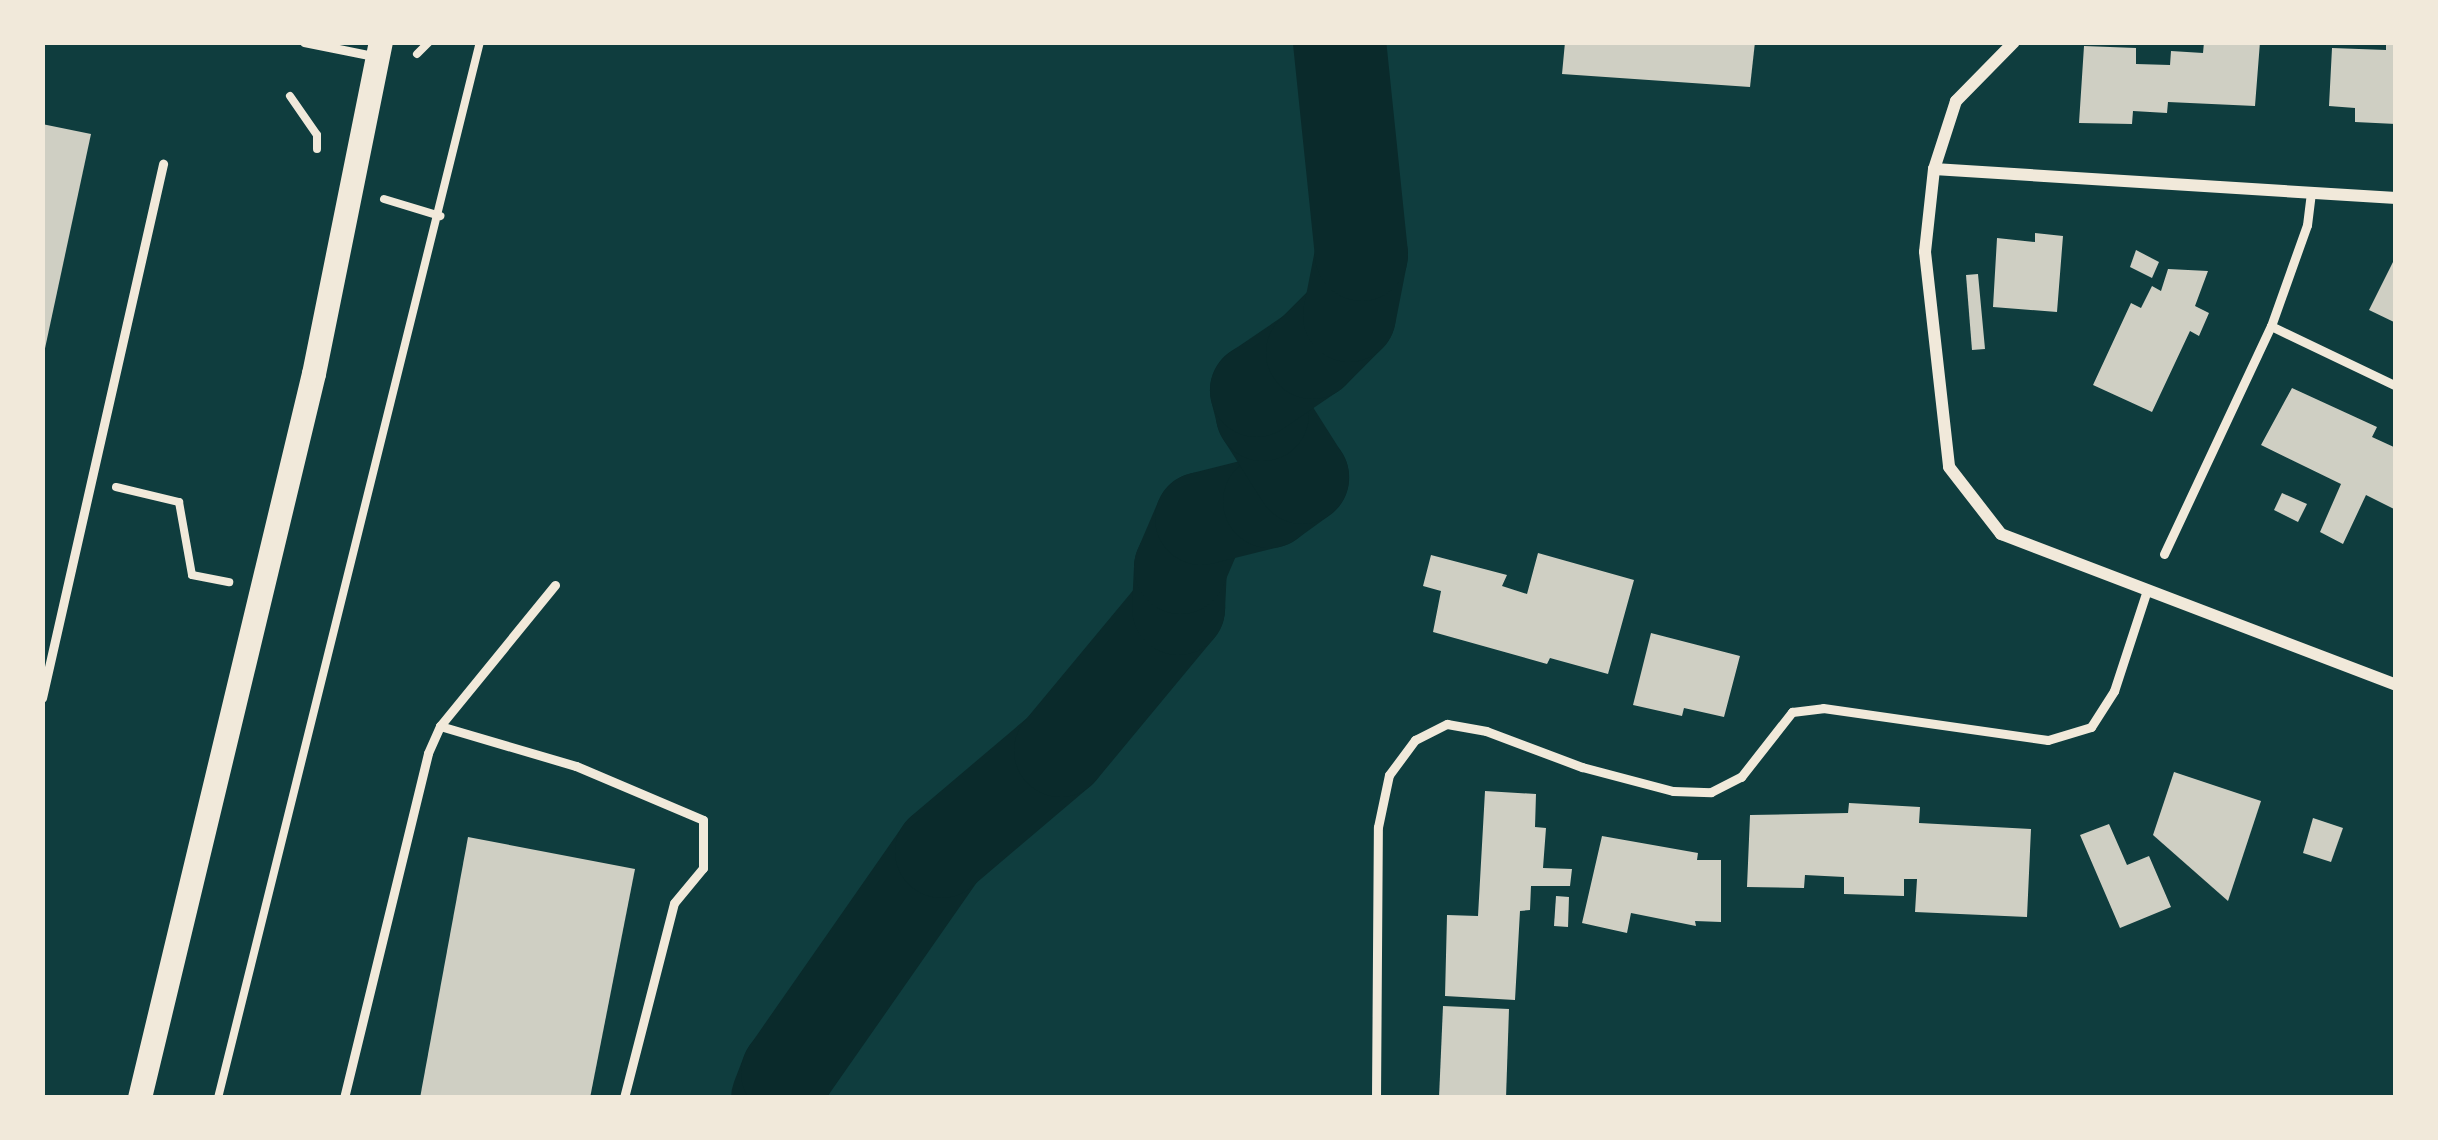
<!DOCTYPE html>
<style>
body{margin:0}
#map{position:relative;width:2438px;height:1140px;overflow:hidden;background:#0f3d3e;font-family:Lora,serif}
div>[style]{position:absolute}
.river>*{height:93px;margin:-46.5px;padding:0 46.5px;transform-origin:46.5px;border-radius:46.5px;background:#0a2a2b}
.building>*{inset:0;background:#cfcfc3}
.path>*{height:8px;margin:-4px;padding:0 4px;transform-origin:4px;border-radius:4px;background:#f1e9da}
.service>*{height:9px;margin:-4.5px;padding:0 4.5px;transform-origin:4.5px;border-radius:4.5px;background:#f1e9da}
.minor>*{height:12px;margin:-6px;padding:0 6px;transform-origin:6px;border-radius:6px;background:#f1e9da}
.secondary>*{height:24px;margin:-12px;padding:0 12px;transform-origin:12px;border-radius:12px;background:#f1e9da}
span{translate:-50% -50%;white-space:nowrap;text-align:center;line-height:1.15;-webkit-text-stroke:9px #f1e9da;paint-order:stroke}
.frame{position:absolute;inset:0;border:45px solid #f1e9da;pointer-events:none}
</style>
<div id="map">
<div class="river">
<i style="left:777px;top:1098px;width:28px;rotate:-69deg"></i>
<i style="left:787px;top:1072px;width:269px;rotate:-55.1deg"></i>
<i style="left:941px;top:851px;width:156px;rotate:-40.3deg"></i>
<i style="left:1060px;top:750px;width:185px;rotate:-50.3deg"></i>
<i style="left:1178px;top:608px;width:41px;rotate:-87.2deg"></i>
<i style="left:1180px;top:567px;width:53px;rotate:-66.8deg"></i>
<i style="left:1201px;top:518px;width:70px;rotate:-14deg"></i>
<i style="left:1269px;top:501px;width:41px;rotate:-36deg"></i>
<i style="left:1302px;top:477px;width:75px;rotate:-122.4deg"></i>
<i style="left:1262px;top:414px;width:25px;rotate:-104deg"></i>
<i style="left:1256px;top:390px;width:68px;rotate:-34.2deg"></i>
<i style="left:1312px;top:352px;width:52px;rotate:-45deg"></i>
<i style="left:1349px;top:315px;width:62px;rotate:-78.9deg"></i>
<i style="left:1361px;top:254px;width:213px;rotate:-95.9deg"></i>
</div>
<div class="building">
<i style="clip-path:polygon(1565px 42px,1755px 42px,1750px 87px,1562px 74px)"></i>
<i style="clip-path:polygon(2204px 42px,2260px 42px,2255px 106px,2168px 102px,2167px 113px,2133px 111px,2132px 124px,2079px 123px,2084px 46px,2136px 48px,2136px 64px,2170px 65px,2171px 51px,2203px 53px)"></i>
<i style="clip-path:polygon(2386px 44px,2396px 44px,2396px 124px,2355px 122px,2355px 108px,2329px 106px,2332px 48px,2386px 50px)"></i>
<i style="clip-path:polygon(42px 124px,91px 134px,44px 353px,42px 353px)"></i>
<i style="clip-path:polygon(2035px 233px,2063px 236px,2057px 312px,1993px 307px,1997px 238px,2035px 242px)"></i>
<i style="clip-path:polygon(2136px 250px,2159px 262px,2152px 278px,2130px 267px)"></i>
<i style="clip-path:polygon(2396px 256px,2396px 323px,2369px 310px)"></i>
<i style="clip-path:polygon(2168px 269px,2208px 271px,2195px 306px,2209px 313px,2199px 336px,2190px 331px,2152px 412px,2093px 385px,2131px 303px,2141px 308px,2152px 286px,2161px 291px)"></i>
<i style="clip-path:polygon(1978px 274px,1985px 349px,1972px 350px,1966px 275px)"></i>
<i style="clip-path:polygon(2292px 388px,2377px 427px,2372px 437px,2396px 448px,2396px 510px,2366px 495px,2343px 544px,2320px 532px,2341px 484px,2261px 445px)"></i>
<i style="clip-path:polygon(2282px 493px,2307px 504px,2298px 522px,2274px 510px)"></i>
<i style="clip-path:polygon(1538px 553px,1634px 580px,1608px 674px,1550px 658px,1547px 664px,1433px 632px,1441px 591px,1423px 586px,1431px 555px,1507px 575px,1502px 586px,1527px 594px)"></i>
<i style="clip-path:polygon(1651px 633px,1740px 656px,1724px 717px,1684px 708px,1682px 716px,1633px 705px)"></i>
<i style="clip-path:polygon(2174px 772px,2261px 801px,2228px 901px,2153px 835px)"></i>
<i style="clip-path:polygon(1485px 791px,1536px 794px,1535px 827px,1546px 828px,1543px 868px,1572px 869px,1570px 886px,1531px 886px,1530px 910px,1520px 911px,1515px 1000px,1445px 996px,1447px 915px,1478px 916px)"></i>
<i style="clip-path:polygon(1849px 803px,1920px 807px,1919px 823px,2031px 829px,2027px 917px,1915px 912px,1917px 879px,1904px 879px,1904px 896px,1844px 894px,1844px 877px,1805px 875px,1804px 888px,1747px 887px,1750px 815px,1848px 813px)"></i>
<i style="clip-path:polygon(2313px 818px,2343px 828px,2331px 862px,2303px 853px)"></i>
<i style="clip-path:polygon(2109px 824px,2127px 865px,2149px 856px,2171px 907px,2120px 928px,2080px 835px)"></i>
<i style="clip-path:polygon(1602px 836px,1698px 853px,1697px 860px,1721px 860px,1721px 922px,1695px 921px,1696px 926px,1631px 913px,1627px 933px,1582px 923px)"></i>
<i style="clip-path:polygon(468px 837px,635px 869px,590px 1098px,420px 1098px)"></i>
<i style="clip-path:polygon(1556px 896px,1569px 897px,1568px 927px,1554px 926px)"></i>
<i style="clip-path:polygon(1443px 1006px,1509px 1009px,1506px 1098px,1439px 1098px)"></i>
</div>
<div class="path">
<i style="left:417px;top:54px;width:17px;rotate:-45deg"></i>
<i style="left:290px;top:96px;width:47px;rotate:55.3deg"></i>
<i style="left:317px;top:135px;width:14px;rotate:90deg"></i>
<i style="left:384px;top:199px;width:59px;rotate:16.9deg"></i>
<i style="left:116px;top:487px;width:65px;rotate:13.4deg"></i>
<i style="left:179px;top:502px;width:74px;rotate:79.9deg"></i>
<i style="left:192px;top:575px;width:38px;rotate:11deg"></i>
<i style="left:218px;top:1098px;width:1088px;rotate:-76.07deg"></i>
</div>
<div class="service">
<i style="left:304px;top:42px;width:70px;rotate:11.5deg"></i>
<i style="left:2271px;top:326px;width:139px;rotate:25.6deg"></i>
<i style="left:2164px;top:554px;width:252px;rotate:-64.9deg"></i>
<i style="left:2271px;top:326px;width:107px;rotate:-70.4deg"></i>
<i style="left:2307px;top:225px;width:31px;rotate:-83deg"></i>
<i style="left:42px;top:698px;width:548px;rotate:-77.23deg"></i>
<i style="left:440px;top:726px;width:142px;rotate:16.4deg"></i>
<i style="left:576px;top:766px;width:138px;rotate:23deg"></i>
<i style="left:703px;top:820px;width:48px;rotate:90deg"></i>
<i style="left:703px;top:868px;width:45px;rotate:129.6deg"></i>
<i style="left:674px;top:903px;width:201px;rotate:104.4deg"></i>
<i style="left:344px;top:1098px;width:355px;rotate:-76.3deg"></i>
<i style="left:428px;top:753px;width:30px;rotate:-66deg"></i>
<i style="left:440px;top:726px;width:182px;rotate:-50.8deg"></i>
<i style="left:1376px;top:1098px;width:271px;rotate:-89.6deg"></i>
<i style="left:1378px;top:827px;width:53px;rotate:-78.1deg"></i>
<i style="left:1389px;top:775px;width:44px;rotate:-53.4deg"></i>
<i style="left:1415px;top:740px;width:36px;rotate:-27deg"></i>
<i style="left:1447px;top:724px;width:40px;rotate:10deg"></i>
<i style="left:1486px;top:731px;width:103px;rotate:20.6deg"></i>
<i style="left:1582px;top:767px;width:94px;rotate:14.8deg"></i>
<i style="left:1673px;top:791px;width:38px;rotate:2deg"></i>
<i style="left:1711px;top:792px;width:34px;rotate:-27deg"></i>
<i style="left:1741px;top:777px;width:83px;rotate:-51.9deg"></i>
<i style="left:1792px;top:712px;width:31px;rotate:-7deg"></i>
<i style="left:1823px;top:708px;width:227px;rotate:8.1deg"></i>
<i style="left:2048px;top:740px;width:45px;rotate:-16.8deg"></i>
<i style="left:2091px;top:727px;width:43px;rotate:-57.4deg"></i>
<i style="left:2114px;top:691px;width:103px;rotate:-71.9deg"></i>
</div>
<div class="minor">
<i style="left:2014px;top:42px;width:83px;rotate:134.5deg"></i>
<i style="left:1956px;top:101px;width:71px;rotate:107.9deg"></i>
<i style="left:1934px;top:169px;width:83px;rotate:96.2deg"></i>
<i style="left:1925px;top:252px;width:216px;rotate:83.6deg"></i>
<i style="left:1949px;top:467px;width:85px;rotate:52.2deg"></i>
<i style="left:2001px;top:534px;width:423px;rotate:20.9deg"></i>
<i style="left:1934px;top:169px;width:463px;rotate:3.6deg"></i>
</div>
<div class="secondary">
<i style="left:140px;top:1098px;width:745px;rotate:-76.49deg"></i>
<i style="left:314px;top:374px;width:339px;rotate:-78.6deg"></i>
</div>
<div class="frame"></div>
</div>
